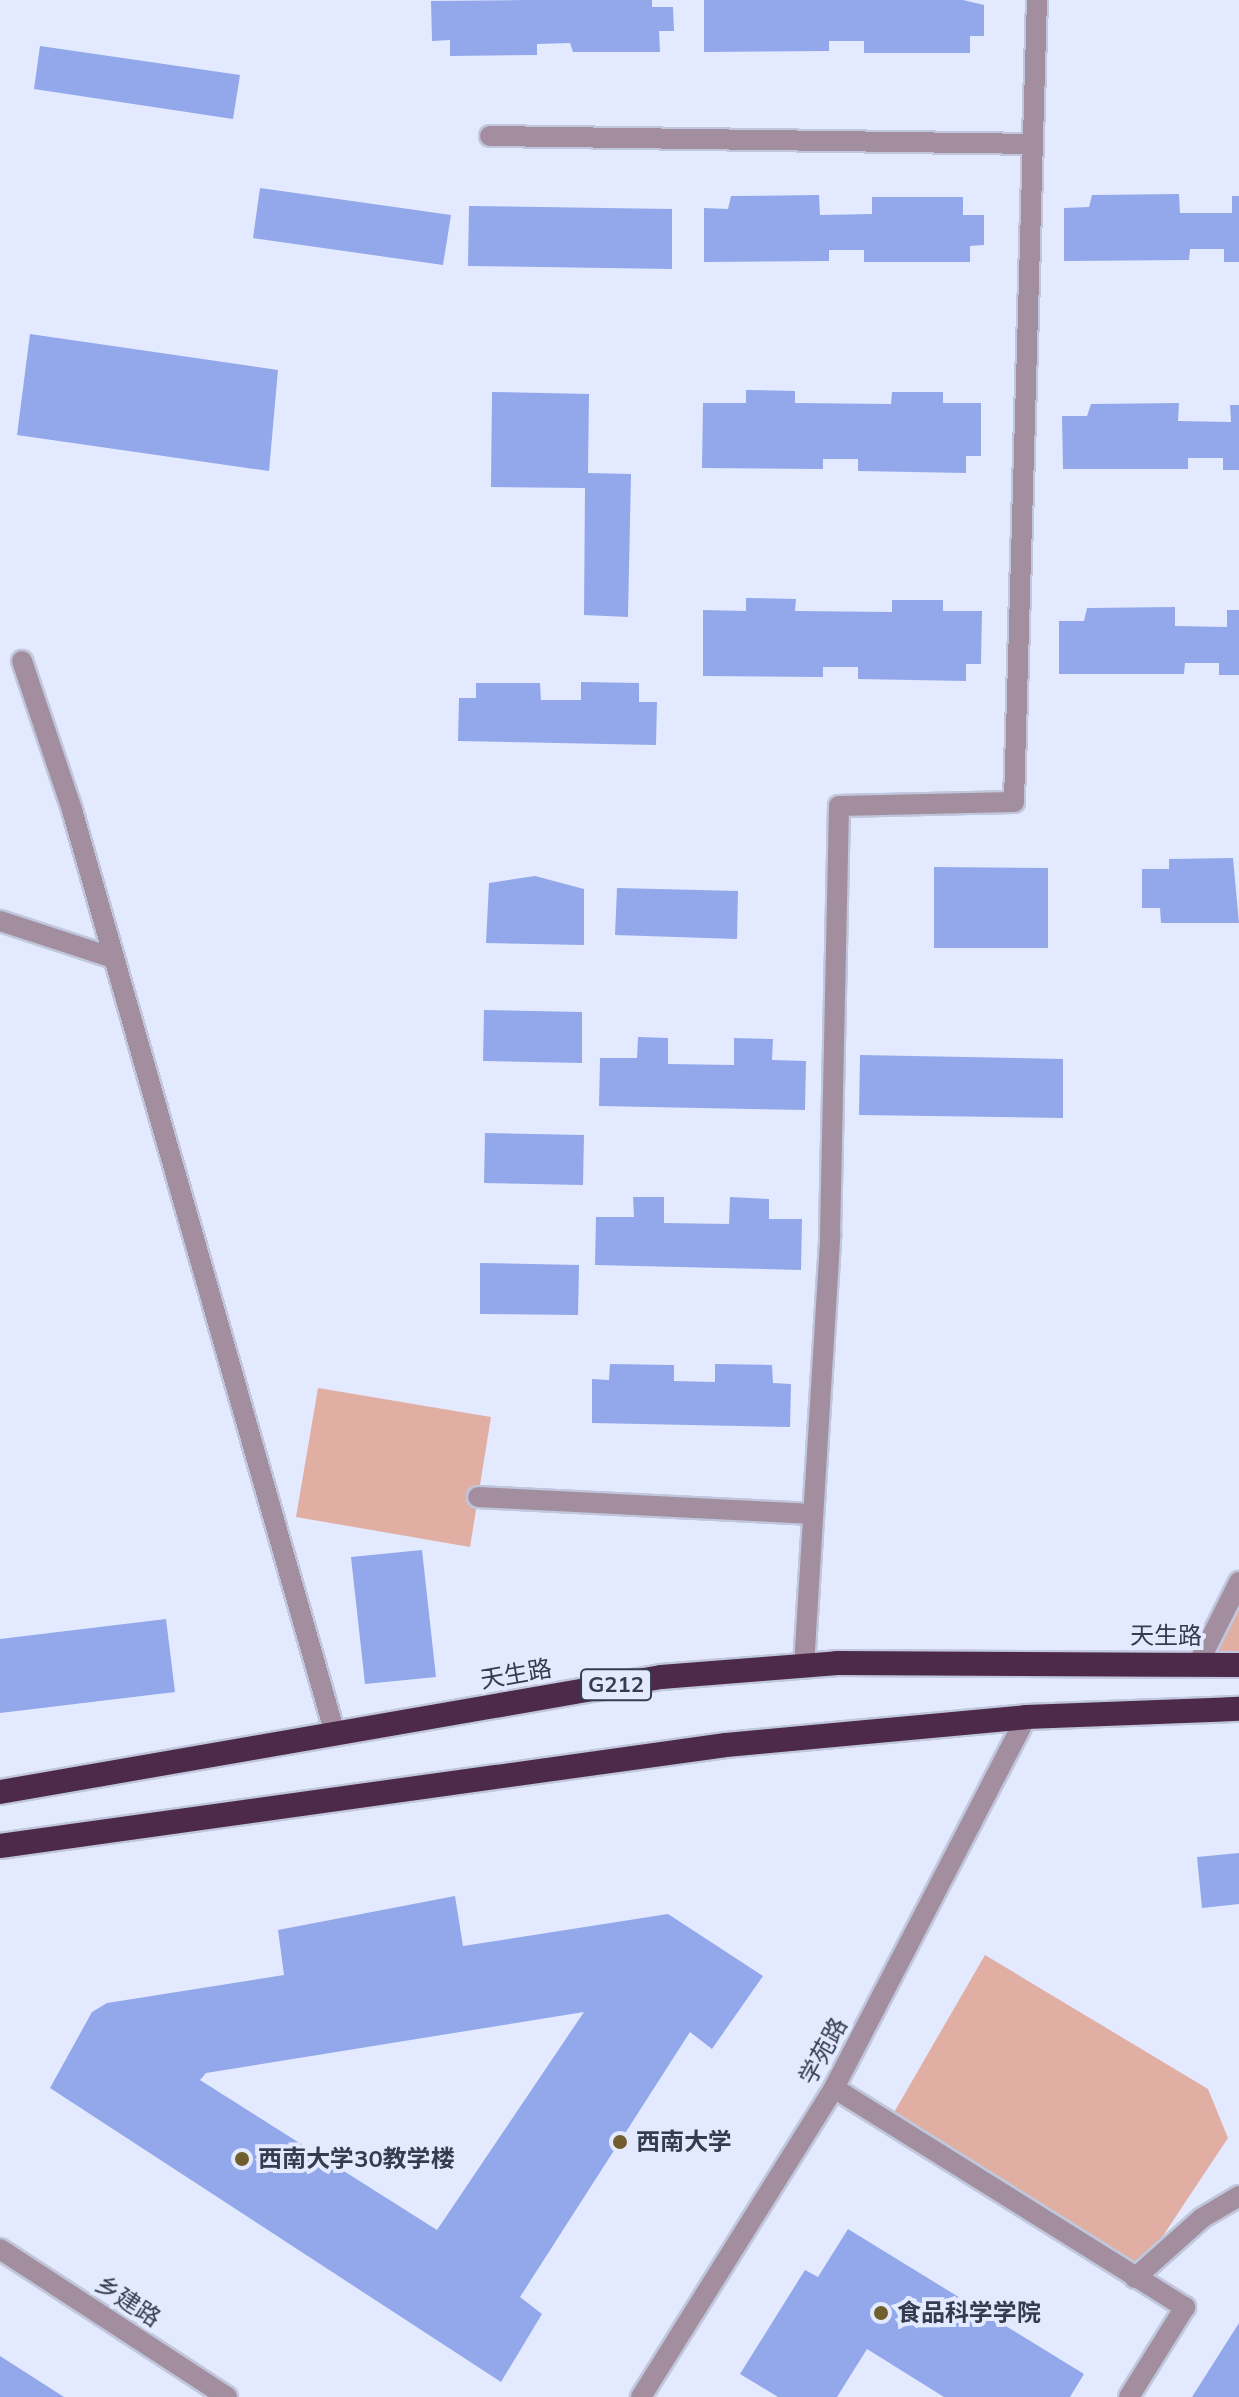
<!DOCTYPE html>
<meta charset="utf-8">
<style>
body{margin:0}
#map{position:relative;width:1239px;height:2397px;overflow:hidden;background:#e3eaff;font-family:Mulish,"Noto Sans SC",sans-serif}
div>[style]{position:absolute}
.green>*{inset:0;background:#e1aea4}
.building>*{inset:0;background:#93a8ea}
.roads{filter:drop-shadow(2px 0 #c0c7dc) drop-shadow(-2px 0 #c0c7dc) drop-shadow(0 2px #c0c7dc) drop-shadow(0 -2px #c0c7dc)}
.minor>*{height:20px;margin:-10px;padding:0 10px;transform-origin:10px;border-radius:10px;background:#a28e9f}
.highway>*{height:24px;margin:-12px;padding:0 12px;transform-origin:12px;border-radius:12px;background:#4e2a4a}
.dots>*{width:22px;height:22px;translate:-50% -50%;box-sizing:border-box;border:4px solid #e3eaff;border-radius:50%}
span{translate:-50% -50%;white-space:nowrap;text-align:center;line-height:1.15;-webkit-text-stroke:8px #e3eaff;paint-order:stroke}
.shield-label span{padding:2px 6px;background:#e3eaff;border:2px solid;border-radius:6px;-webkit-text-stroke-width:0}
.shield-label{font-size:22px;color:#353c50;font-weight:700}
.street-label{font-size:24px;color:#353c50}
.poi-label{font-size:24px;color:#353c50;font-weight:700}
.left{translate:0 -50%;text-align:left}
</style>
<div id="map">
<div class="green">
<i style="clip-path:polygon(318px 1388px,491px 1417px,470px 1547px,296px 1517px)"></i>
<i style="clip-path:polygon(1239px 1582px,1239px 1665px,1198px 1664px)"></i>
<i style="clip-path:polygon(985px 1955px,1208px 2089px,1228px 2138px,1135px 2278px,889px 2121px)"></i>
</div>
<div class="building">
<i style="clip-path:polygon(525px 0,652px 0,652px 7px,673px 7px,674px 31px,659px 31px,660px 52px,573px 52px,570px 43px,537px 44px,537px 55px,450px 56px,450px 40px,432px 41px,431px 1px)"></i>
<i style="clip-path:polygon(704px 0,963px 0,984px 5px,984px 36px,970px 36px,970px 53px,864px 53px,864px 41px,829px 41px,829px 51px,704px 52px)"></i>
<i style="clip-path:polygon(40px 46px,240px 75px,233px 119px,34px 89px)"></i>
<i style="clip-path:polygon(260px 188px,451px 215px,443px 265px,253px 238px)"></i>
<i style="clip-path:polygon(1179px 194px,1180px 213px,1232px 213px,1232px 196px,1239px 196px,1239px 262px,1224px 262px,1224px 249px,1190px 249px,1189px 260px,1064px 261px,1064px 208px,1089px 207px,1092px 195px)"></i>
<i style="clip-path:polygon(819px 195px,820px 215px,872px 214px,872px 197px,963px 197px,963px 215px,984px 215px,984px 245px,970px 246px,970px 262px,864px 262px,864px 250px,829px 250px,829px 261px,704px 262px,704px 208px,728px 209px,731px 196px)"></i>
<i style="clip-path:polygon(469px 206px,672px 209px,672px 269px,468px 266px)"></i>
<i style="clip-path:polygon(30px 334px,278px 370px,269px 471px,17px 435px)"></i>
<i style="clip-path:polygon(746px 390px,795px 391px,795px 403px,891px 404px,892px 392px,943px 392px,943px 403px,981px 403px,981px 456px,966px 456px,966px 473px,858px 471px,858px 459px,823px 459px,823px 469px,702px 468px,703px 403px,746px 403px)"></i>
<i style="clip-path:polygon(492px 392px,589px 394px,588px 473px,631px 474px,628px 617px,584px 615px,585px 488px,491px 487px)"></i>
<i style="clip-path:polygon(1179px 403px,1178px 421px,1231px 422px,1230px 405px,1239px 405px,1239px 470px,1223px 470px,1223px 458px,1188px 458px,1188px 469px,1063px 469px,1062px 416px,1087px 416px,1091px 404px)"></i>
<i style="clip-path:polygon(746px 598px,796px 599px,795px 611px,892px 612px,892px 600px,943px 600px,943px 611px,982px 611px,981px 664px,966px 664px,966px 681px,858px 679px,858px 667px,823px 667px,823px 677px,703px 676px,703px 610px,746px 611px)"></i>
<i style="clip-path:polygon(1175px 607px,1175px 626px,1227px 627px,1227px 610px,1239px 610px,1239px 675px,1219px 675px,1219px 663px,1185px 663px,1184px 674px,1059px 674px,1059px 621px,1084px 621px,1087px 608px)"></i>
<i style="clip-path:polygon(581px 682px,639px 683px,639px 702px,657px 702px,656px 745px,458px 741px,459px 698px,476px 698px,476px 683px,540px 683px,541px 700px,581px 700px)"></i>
<i style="clip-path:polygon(1233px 858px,1239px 923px,1161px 923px,1160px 908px,1142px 908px,1142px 869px,1169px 869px,1169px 859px)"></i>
<i style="clip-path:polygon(934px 867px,1048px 868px,1048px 948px,934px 948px)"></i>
<i style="clip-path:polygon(535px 876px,584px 889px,584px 945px,486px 943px,489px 883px)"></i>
<i style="clip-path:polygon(617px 888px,738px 891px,737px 939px,615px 935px)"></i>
<i style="clip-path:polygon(484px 1010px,582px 1012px,582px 1063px,483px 1061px)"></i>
<i style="clip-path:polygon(638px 1037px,668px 1038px,668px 1064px,734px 1065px,734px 1038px,773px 1039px,772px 1060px,806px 1061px,805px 1110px,599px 1106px,600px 1058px,637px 1058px)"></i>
<i style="clip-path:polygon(860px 1055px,1063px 1059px,1063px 1118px,859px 1115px)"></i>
<i style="clip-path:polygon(485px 1133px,584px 1135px,583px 1185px,484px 1183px)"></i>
<i style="clip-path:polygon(633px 1197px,664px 1197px,664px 1223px,729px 1224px,730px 1197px,769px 1199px,769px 1219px,802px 1219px,801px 1270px,595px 1265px,596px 1217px,634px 1217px)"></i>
<i style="clip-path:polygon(480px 1263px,579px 1265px,578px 1315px,480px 1314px)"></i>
<i style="clip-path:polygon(610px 1364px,674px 1365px,674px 1381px,715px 1382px,715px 1364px,772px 1365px,773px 1383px,791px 1384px,790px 1427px,592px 1423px,592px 1379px,609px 1380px)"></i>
<i style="clip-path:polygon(422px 1550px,436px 1677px,365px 1684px,351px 1557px)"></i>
<i style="clip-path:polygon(166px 1619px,175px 1692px,0 1713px,0 1639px)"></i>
<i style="clip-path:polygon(1239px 1853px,1239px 1904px,1202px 1908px,1197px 1857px)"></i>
<i style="clip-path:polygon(evenodd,455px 1896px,463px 1946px,668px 1914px,763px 1976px,712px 2049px,690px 2032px,520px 2297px,542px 2314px,501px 2382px,50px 2088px,92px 2012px,107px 2003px,284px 1975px,278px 1930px,455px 1896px,584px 2012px,437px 2230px,200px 2080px,206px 2073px,584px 2012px)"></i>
<i style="clip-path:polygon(848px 2229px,1084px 2374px,1070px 2397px,944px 2397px,867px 2349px,837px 2397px,778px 2397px,740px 2374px,805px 2270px,818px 2277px)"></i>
<i style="clip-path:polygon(1239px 2323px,1239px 2397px,1192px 2397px)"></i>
<i style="clip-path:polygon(0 2356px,64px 2397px,0 2397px)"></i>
</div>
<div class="roads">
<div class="minor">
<i style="left:490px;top:136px;width:543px;rotate:0.84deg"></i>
<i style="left:22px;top:661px;width:157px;rotate:71.4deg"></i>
<i style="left:72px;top:810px;width:961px;rotate:74.11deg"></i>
<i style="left:0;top:921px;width:119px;rotate:18.1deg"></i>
<i style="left:478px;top:1497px;width:335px;rotate:2.9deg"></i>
<i style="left:1198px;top:1664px;width:92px;rotate:-63.4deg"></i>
<i style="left:804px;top:1666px;width:432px;rotate:-86.5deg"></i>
<i style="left:830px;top:1235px;width:429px;rotate:-88.8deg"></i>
<i style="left:839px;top:806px;width:175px;rotate:-1.3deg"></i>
<i style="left:1014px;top:802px;width:802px;rotate:-88.36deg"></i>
<i style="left:834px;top:2088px;width:414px;rotate:32deg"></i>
<i style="left:1185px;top:2307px;width:106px;rotate:121.9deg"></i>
<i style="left:0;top:2249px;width:271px;rotate:33.1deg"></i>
<i style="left:1135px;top:2278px;width:90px;rotate:-41.8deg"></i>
<i style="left:1202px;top:2218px;width:43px;rotate:-30.7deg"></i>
<i style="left:641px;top:2397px;width:364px;rotate:-58deg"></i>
<i style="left:834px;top:2088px;width:418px;rotate:-62.6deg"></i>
</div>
<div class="highway">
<i style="left:0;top:1792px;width:671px;rotate:-9.87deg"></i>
<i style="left:661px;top:1677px;width:177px;rotate:-4.5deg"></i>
<i style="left:837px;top:1663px;width:402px;rotate:0.3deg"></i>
<i style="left:0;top:1846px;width:733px;rotate:-7.92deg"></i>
<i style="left:726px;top:1745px;width:301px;rotate:-5.3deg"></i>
<i style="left:1026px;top:1717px;width:213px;rotate:-2.2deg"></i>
</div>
</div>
<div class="dots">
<i style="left:620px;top:2142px;background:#705f2d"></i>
<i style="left:242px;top:2159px;background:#705f2d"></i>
<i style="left:881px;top:2313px;background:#705f2d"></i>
</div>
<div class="shield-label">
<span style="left:616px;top:1685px">G212</span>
</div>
<div class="street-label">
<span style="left:1166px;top:1636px">天生路</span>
<span style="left:516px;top:1674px;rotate:-10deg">天生路</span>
<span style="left:823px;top:2051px;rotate:-61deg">学苑路</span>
<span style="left:128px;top:2301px;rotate:33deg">乡建路</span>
</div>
<div class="poi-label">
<span class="left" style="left:636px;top:2142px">西南大学</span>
<span class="left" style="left:258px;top:2159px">西南大学30教学楼</span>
<span class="left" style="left:897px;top:2313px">食品科学学院</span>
</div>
</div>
